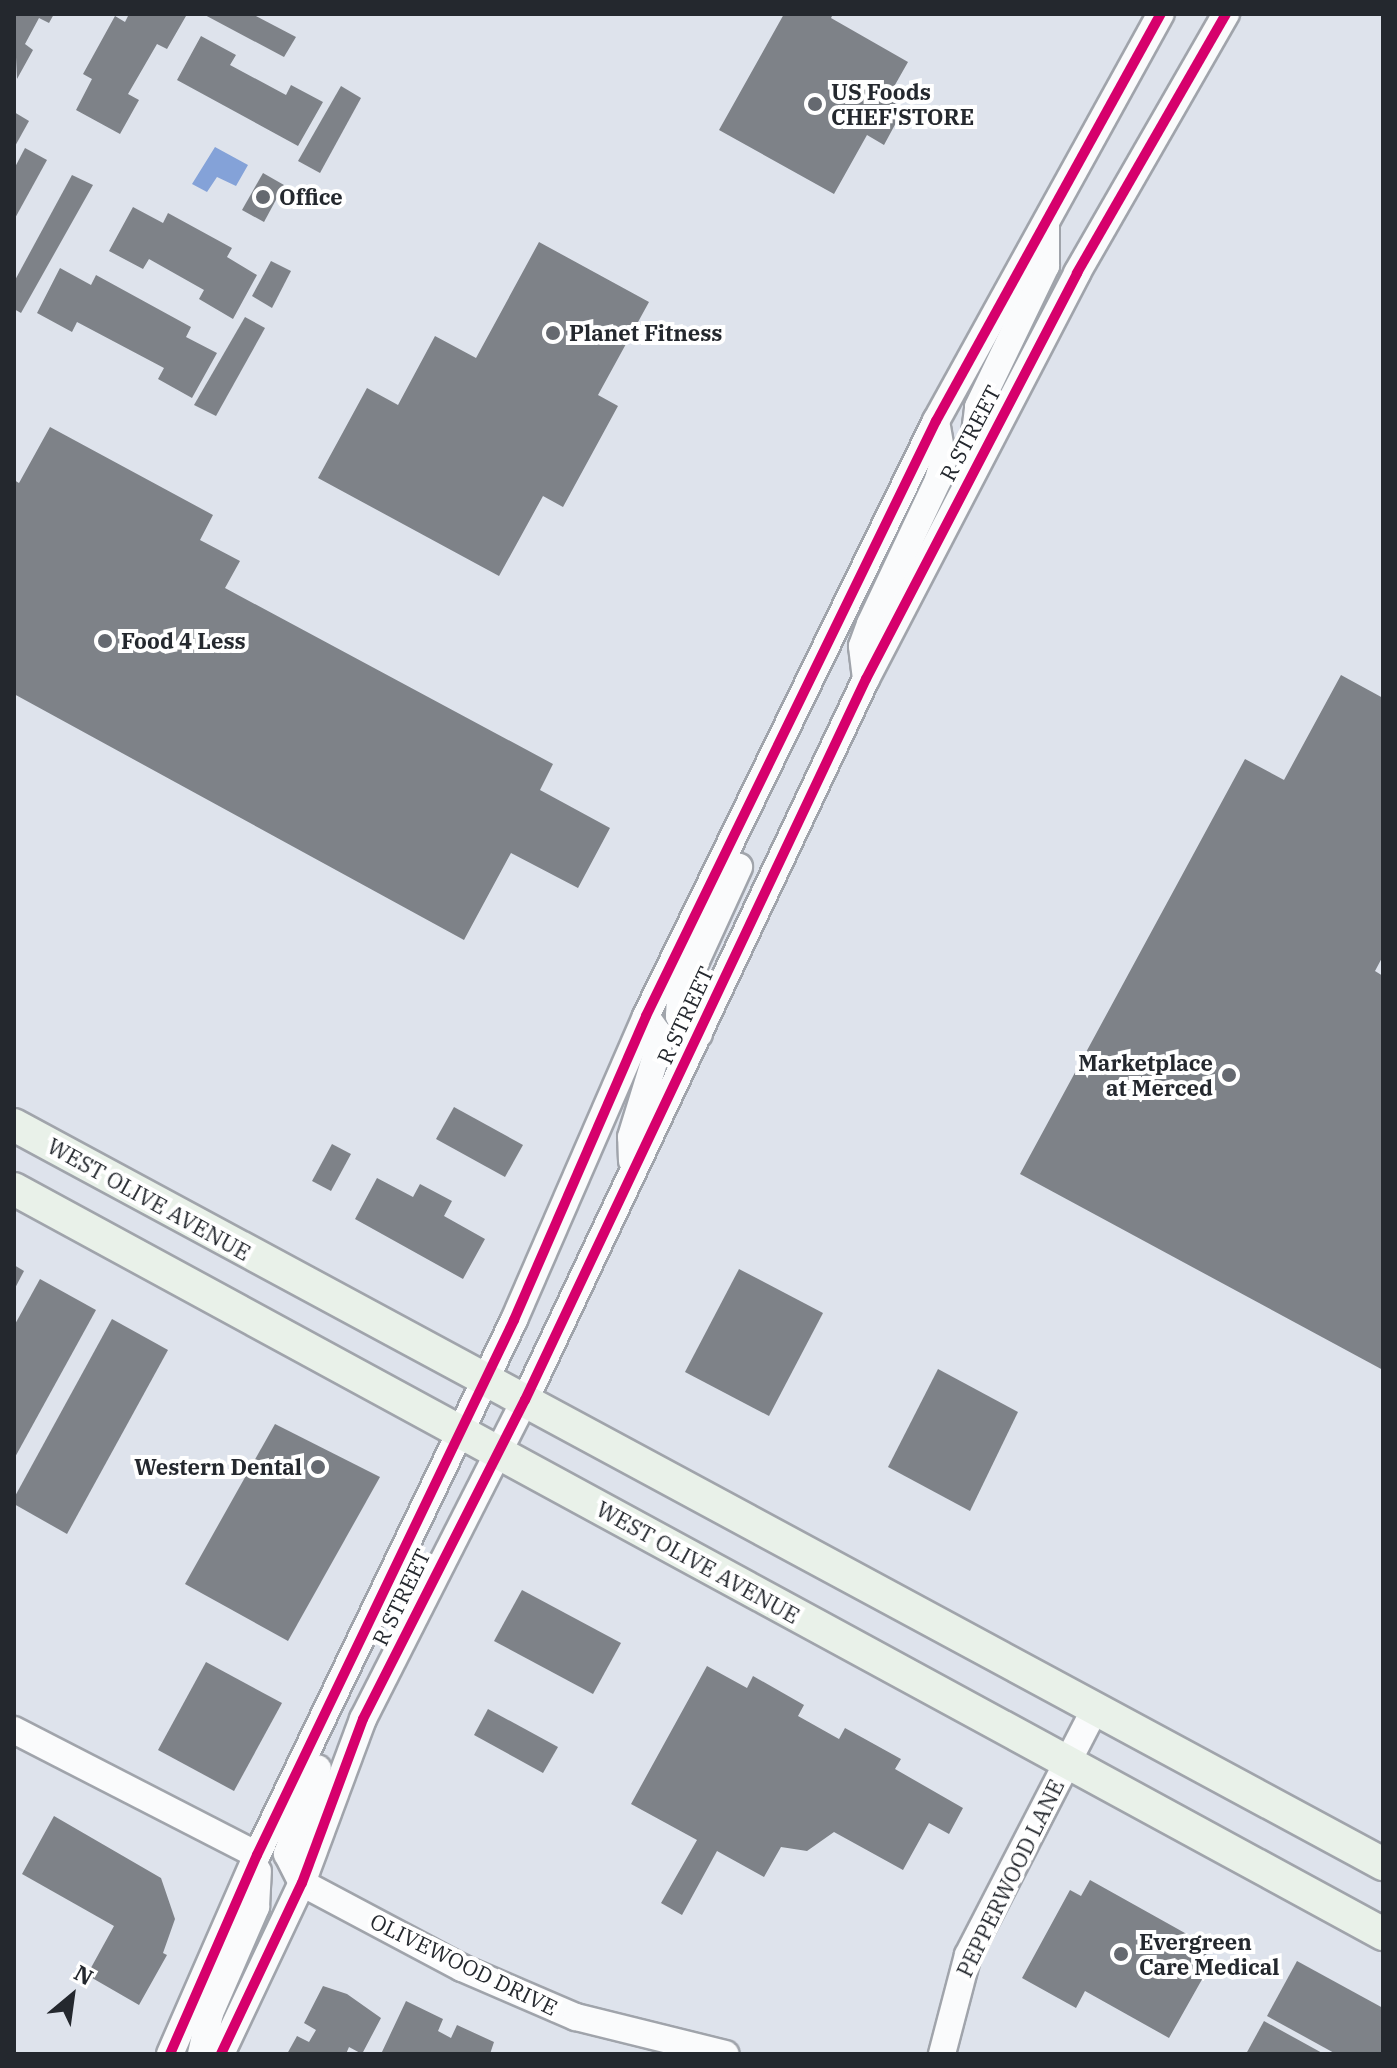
<!DOCTYPE html>
<style>
body{margin:0}
#map{position:relative;width:1397px;height:2068px;overflow:hidden;background:#dee3ec;font-family:"IBM Plex Serif",serif}
div>[style]{position:absolute}
.water>*{inset:0;background:#84a2d8}
.building>*{inset:0;background:#7e8288}
.roads{filter:drop-shadow(2px 0 #a0a4ab) drop-shadow(-2px 0 #a0a4ab) drop-shadow(0 2px #a0a4ab) drop-shadow(0 -2px #a0a4ab)}
.minor>*{height:26px;margin:-13px;padding:0 13px;transform-origin:13px;border-radius:13px;background:#fafbfc}
.major>*{height:32px;margin:-16px;padding:0 16px;transform-origin:16px;border-radius:16px;background:#e9f1e9}
.cycleway>*{height:10px;margin:-5px;padding:0 5px;transform-origin:5px;border-radius:5px;background:#d6006c}
.dots>*{width:22px;height:22px;translate:-50% -50%;box-sizing:border-box;border:4px solid #fff;border-radius:50%}
span{translate:-50% -50%;white-space:nowrap;text-align:center;line-height:1.15;-webkit-text-stroke:8px #fff;paint-order:stroke}
.poi-label{font-size:22px;color:#24282e;font-weight:700}
.left{translate:0 -50%;text-align:left}
.right{translate:-100% -50%;text-align:right}
.street-label{font-size:22px;color:#24282e}
.frame{position:absolute;inset:0;border:16px solid #24282e;pointer-events:none}
.north{position:absolute;left:32px;top:1956px;width:80px;height:80px;-webkit-text-stroke:6px #fff;paint-order:stroke;rotate:29deg;font-size:22px;font-weight:700;line-height:32px;text-align:center;color:#24282e}
.north::after{content:'';display:block;margin:auto;width:28px;height:36px;background:#24282e;clip-path:polygon(50% 0,100% 100%,50% 72%,0 100%)}
</style>
<div id="map">
<div class="water">
<i style="clip-path:polygon(215px 147px,248px 165px,236px 186px,217px 177px,207px 192px,192px 184px)"></i>
</div>
<div class="building">
<i style="clip-path:polygon(14px 14px,54px 14px,49px 23px,39px 18px,25px 44px,33px 50px,17px 79px)"></i>
<i style="clip-path:polygon(129px 14px,186px 16px,167px 49px,157px 44px,128px 94px,139px 100px,120px 134px,76px 110px,92px 79px,83px 74px,115px 16px,125px 22px)"></i>
<i style="clip-path:polygon(203px 14px,252px 14px,296px 37px,284px 57px)"></i>
<i style="clip-path:polygon(784px 14px,833px 14px,831px 18px,908px 62px,887px 99px,904px 108px,884px 145px,867px 135px,834px 194px,719px 130px)"></i>
<i style="clip-path:polygon(201px 36px,236px 55px,230px 65px,286px 95px,291px 85px,323px 102px,298px 146px,177px 80px)"></i>
<i style="clip-path:polygon(341px 86px,361px 98px,320px 173px,298px 161px)"></i>
<i style="clip-path:polygon(14px 112px,29px 121px,14px 148px)"></i>
<i style="clip-path:polygon(25px 148px,47px 160px,14px 220px,14px 169px)"></i>
<i style="clip-path:polygon(263px 173px,284px 185px,264px 222px,242px 210px)"></i>
<i style="clip-path:polygon(72px 175px,93px 185px,21px 313px,14px 309px,14px 282px)"></i>
<i style="clip-path:polygon(133px 207px,163px 223px,168px 213px,232px 248px,227px 257px,257px 275px,233px 319px,199px 299px,204px 290px,149px 259px,143px 269px,109px 251px)"></i>
<i style="clip-path:polygon(539px 242px,649px 302px,598px 395px,618px 406px,563px 507px,543px 496px,499px 576px,318px 478px,367px 388px,398px 405px,435px 336px,476px 358px)"></i>
<i style="clip-path:polygon(271px 261px,291px 271px,272px 308px,252px 296px)"></i>
<i style="clip-path:polygon(60px 268px,91px 285px,96px 275px,191px 327px,186px 337px,217px 353px,192px 398px,158px 379px,164px 368px,77px 322px,72px 332px,37px 313px)"></i>
<i style="clip-path:polygon(245px 317px,265px 328px,216px 416px,194px 405px)"></i>
<i style="clip-path:polygon(50px 427px,213px 515px,200px 540px,240px 561px,225px 588px,553px 764px,540px 790px,610px 828px,578px 888px,511px 853px,464px 940px,14px 694px,14px 480px,19px 483px)"></i>
<i style="clip-path:polygon(1341px 675px,1383px 698px,1383px 956px,1375px 971px,1383px 976px,1383px 1370px,1020px 1174px,1245px 759px,1284px 780px)"></i>
<i style="clip-path:polygon(454px 1107px,523px 1145px,505px 1177px,436px 1139px)"></i>
<i style="clip-path:polygon(332px 1144px,351px 1154px,331px 1191px,312px 1181px)"></i>
<i style="clip-path:polygon(377px 1178px,413px 1197px,420px 1184px,452px 1201px,444px 1216px,485px 1239px,463px 1279px,355px 1219px)"></i>
<i style="clip-path:polygon(14px 1265px,24px 1271px,14px 1290px)"></i>
<i style="clip-path:polygon(739px 1269px,823px 1313px,769px 1416px,685px 1372px)"></i>
<i style="clip-path:polygon(40px 1279px,96px 1310px,14px 1459px,14px 1326px)"></i>
<i style="clip-path:polygon(112px 1319px,168px 1350px,67px 1534px,14px 1504px,14px 1498px)"></i>
<i style="clip-path:polygon(938px 1369px,1018px 1412px,970px 1511px,888px 1467px)"></i>
<i style="clip-path:polygon(275px 1424px,380px 1477px,288px 1641px,185px 1584px)"></i>
<i style="clip-path:polygon(522px 1590px,621px 1643px,593px 1694px,494px 1641px)"></i>
<i style="clip-path:polygon(206px 1662px,282px 1703px,234px 1791px,158px 1750px)"></i>
<i style="clip-path:polygon(707px 1666px,747px 1688px,753px 1676px,804px 1705px,798px 1716px,839px 1739px,845px 1728px,901px 1759px,895px 1769px,963px 1808px,949px 1834px,929px 1823px,903px 1870px,834px 1832px,807px 1851px,781px 1847px,764px 1877px,717px 1851px,682px 1915px,661px 1903px,697px 1840px,631px 1804px)"></i>
<i style="clip-path:polygon(488px 1709px,558px 1747px,543px 1773px,474px 1735px)"></i>
<i style="clip-path:polygon(54px 1816px,161px 1878px,175px 1919px,163px 1953px,167px 1955px,139px 2005px,87px 1975px,114px 1926px,22px 1874px)"></i>
<i style="clip-path:polygon(1090px 1880px,1210px 1947px,1202px 1963px,1209px 1967px,1169px 2038px,1085px 1991px,1076px 2008px,1022px 1978px,1070px 1890px,1081px 1896px)"></i>
<i style="clip-path:polygon(1297px 1961px,1383px 2008px,1383px 2054px,1336px 2054px,1267px 2016px)"></i>
<i style="clip-path:polygon(323px 1986px,347px 1994px,381px 2018px,362px 2054px,349px 2047px,346px 2054px,287px 2054px,297px 2036px,309px 2042px,316px 2030px,304px 2023px)"></i>
<i style="clip-path:polygon(406px 2001px,443px 2019px,438px 2031px,451px 2038px,457px 2025px,494px 2042px,490px 2054px,381px 2054px)"></i>
<i style="clip-path:polygon(1264px 2021px,1324px 2054px,1246px 2054px)"></i>
</div>
<div class="roads">
<div class="minor">
<i style="left:985px;top:446px;width:16px;rotate:-128deg"></i>
<i style="left:975px;top:433px;width:26px;rotate:-83deg"></i>
<i style="left:978px;top:407px;width:157px;rotate:-64.3deg"></i>
<i style="left:1046px;top:266px;width:41px;rotate:-90deg"></i>
<i style="left:866px;top:679px;width:33px;rotate:-97deg"></i>
<i style="left:862px;top:646px;width:23px;rotate:-70deg"></i>
<i style="left:870px;top:624px;width:159px;rotate:-64.7deg"></i>
<i style="left:938px;top:480px;width:20px;rotate:-75deg"></i>
<i style="left:943px;top:461px;width:41px;rotate:-99.9deg"></i>
<i style="left:699px;top:1034px;width:27px;rotate:-138deg"></i>
<i style="left:679px;top:1016px;width:20px;rotate:-87deg"></i>
<i style="left:680px;top:996px;width:142px;rotate:-65.4deg"></i>
<i style="left:632px;top:1161px;width:24px;rotate:-92deg"></i>
<i style="left:631px;top:1137px;width:92px;rotate:-72.9deg"></i>
<i style="left:658px;top:1049px;width:17px;rotate:-93deg"></i>
<i style="left:657px;top:1032px;width:19px;rotate:-125deg"></i>
<i style="left:14px;top:1730px;width:273px;rotate:27.2deg"></i>
<i style="left:302px;top:1883px;width:181px;rotate:28deg"></i>
<i style="left:462px;top:1968px;width:124px;rotate:23.3deg"></i>
<i style="left:576px;top:2017px;width:154px;rotate:13.9deg"></i>
<i style="left:302px;top:1883px;width:33px;rotate:-117deg"></i>
<i style="left:287px;top:1854px;width:91px;rotate:-70.2deg"></i>
<i style="left:170px;top:2054px;width:217px;rotate:-66.4deg"></i>
<i style="left:257px;top:1855px;width:594px;rotate:-64.34deg"></i>
<i style="left:514px;top:1320px;width:331px;rotate:-66.5deg"></i>
<i style="left:646px;top:1016px;width:662px;rotate:-64.02deg"></i>
<i style="left:936px;top:421px;width:465px;rotate:-61.1deg"></i>
<i style="left:201px;top:2054px;width:42px;rotate:-77.6deg"></i>
<i style="left:210px;top:2013px;width:116px;rotate:-66.5deg"></i>
<i style="left:256px;top:1907px;width:36px;rotate:-87deg"></i>
<i style="left:221px;top:2054px;width:189px;rotate:-64.7deg"></i>
<i style="left:302px;top:1883px;width:175px;rotate:-69.6deg"></i>
<i style="left:363px;top:1719px;width:358px;rotate:-63.1deg"></i>
<i style="left:525px;top:1400px;width:798px;rotate:-64.69deg"></i>
<i style="left:866px;top:679px;width:458px;rotate:-62.5deg"></i>
<i style="left:1077px;top:273px;width:299px;rotate:-60.1deg"></i>
<i style="left:942px;top:2054px;width:102px;rotate:-75.3deg"></i>
<i style="left:968px;top:1955px;width:277px;rotate:-62.7deg"></i>
</div>
<div class="major">
<i style="left:14px;top:1125px;width:1556px;rotate:28.36deg"></i>
<i style="left:14px;top:1189px;width:1559px;rotate:28.55deg"></i>
</div>
</div>
<div class="cycleway">
<i style="left:170px;top:2054px;width:217px;rotate:-66.4deg"></i>
<i style="left:257px;top:1855px;width:594px;rotate:-64.34deg"></i>
<i style="left:514px;top:1320px;width:331px;rotate:-66.5deg"></i>
<i style="left:646px;top:1016px;width:662px;rotate:-64.02deg"></i>
<i style="left:936px;top:421px;width:465px;rotate:-61.1deg"></i>
<i style="left:221px;top:2054px;width:189px;rotate:-64.7deg"></i>
<i style="left:302px;top:1883px;width:175px;rotate:-69.6deg"></i>
<i style="left:363px;top:1719px;width:358px;rotate:-63.1deg"></i>
<i style="left:525px;top:1400px;width:798px;rotate:-64.69deg"></i>
<i style="left:866px;top:679px;width:458px;rotate:-62.5deg"></i>
<i style="left:1077px;top:273px;width:299px;rotate:-60.1deg"></i>
</div>
<div class="dots">
<i style="left:815px;top:104px;background:#656970"></i>
<i style="left:263px;top:197px;background:#656970"></i>
<i style="left:553px;top:333px;background:#656970"></i>
<i style="left:105px;top:641px;background:#656970"></i>
<i style="left:1229px;top:1075px;background:#656970"></i>
<i style="left:318px;top:1467px;background:#656970"></i>
<i style="left:1121px;top:1954px;background:#656970"></i>
</div>
<div class="poi-label">
<span class="left" style="left:831px;top:104px">US Foods<br>CHEF'STORE</span>
<span class="left" style="left:279px;top:197px">Office</span>
<span class="left" style="left:569px;top:333px">Planet Fitness</span>
<span class="left" style="left:121px;top:641px">Food 4 Less</span>
<span class="right" style="left:1213px;top:1075px">Marketplace<br>at Merced</span>
<span class="right" style="left:302px;top:1467px">Western Dental</span>
<span class="left" style="left:1139px;top:1954px">Evergreen<br>Care Medical</span>
</div>
<div class="street-label">
<span style="left:970px;top:433px;rotate:-62deg">R STREET</span>
<span style="left:685px;top:1015px;rotate:-65deg">R STREET</span>
<span style="left:149px;top:1199px;rotate:29deg">WEST OLIVE AVENUE</span>
<span style="left:698px;top:1562px;rotate:29deg">WEST OLIVE AVENUE</span>
<span style="left:401px;top:1597px;rotate:-64deg">R STREET</span>
<span style="left:1010px;top:1878px;rotate:-64deg">PEPPERWOOD LANE</span>
<span style="left:464px;top:1964px;rotate:26deg">OLIVEWOOD DRIVE</span>
</div>
<div class="frame"></div>
<div class="north">N</div>
</div>
